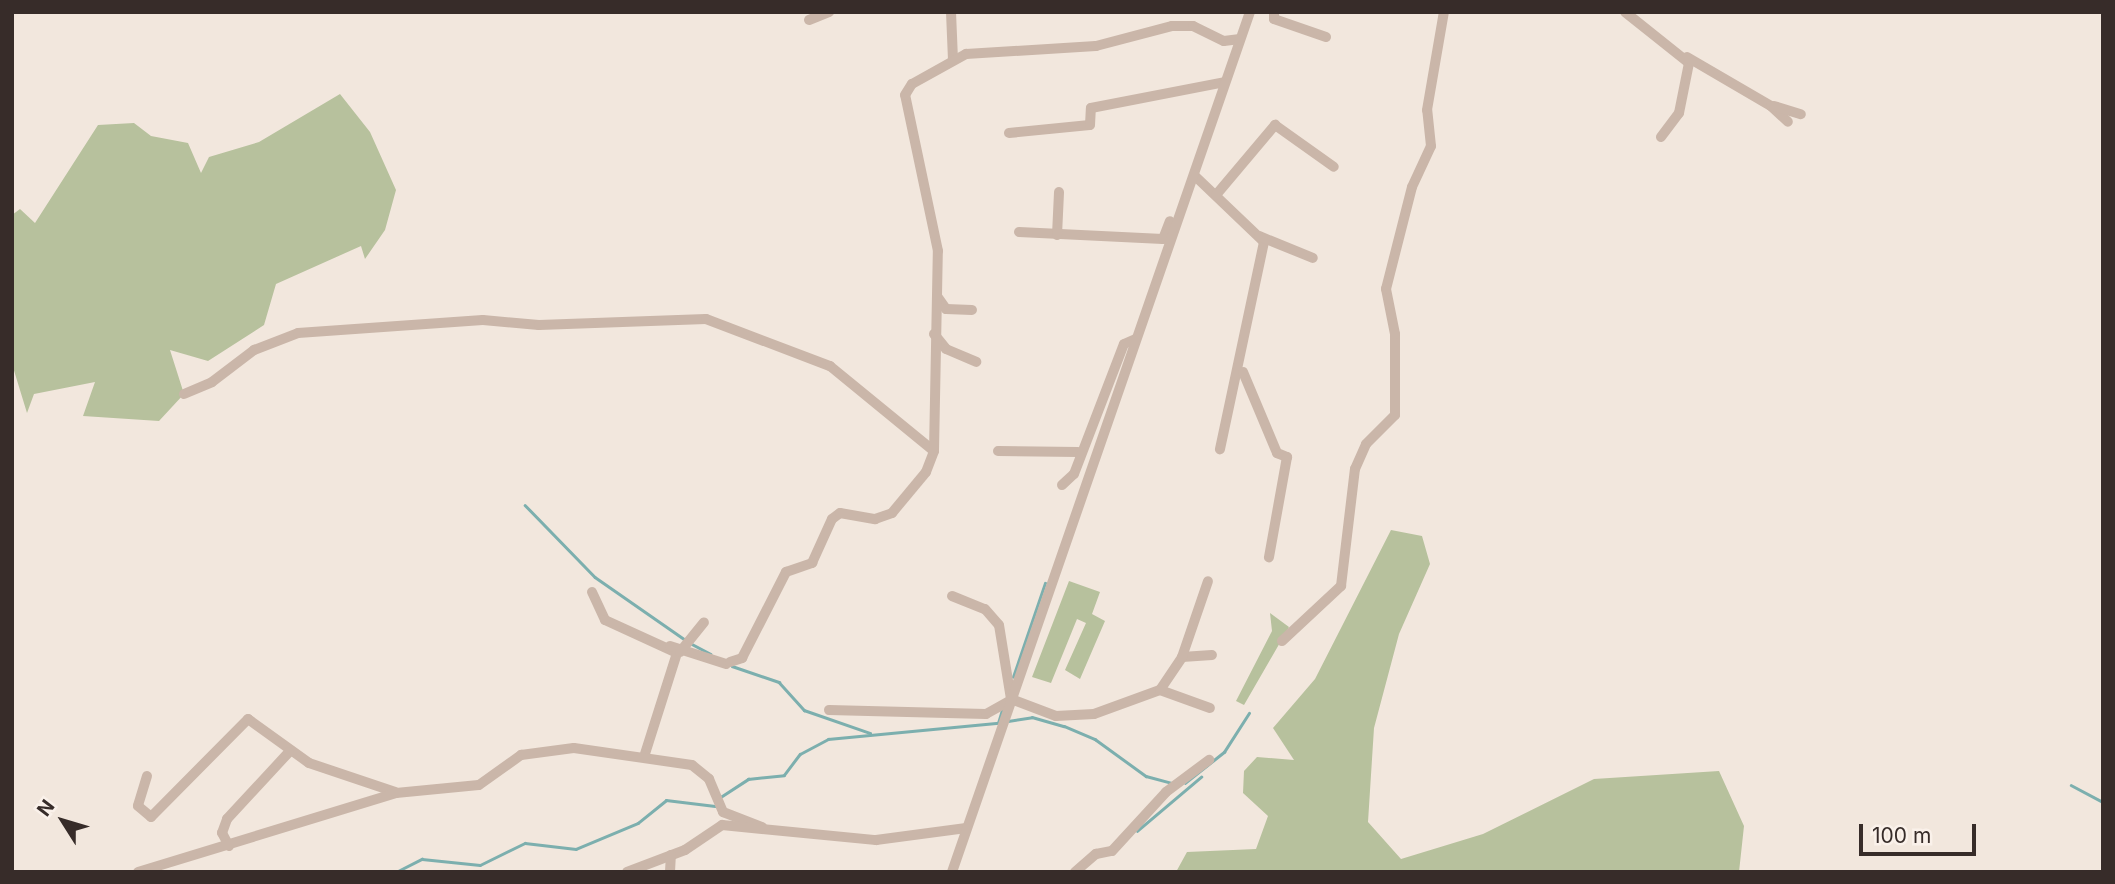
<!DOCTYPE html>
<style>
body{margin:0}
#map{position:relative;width:2115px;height:884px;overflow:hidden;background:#f2e7dd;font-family:Inter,sans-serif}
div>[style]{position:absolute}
.green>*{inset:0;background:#b7c19d}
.stream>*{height:2.5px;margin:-1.25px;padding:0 1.25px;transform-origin:1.25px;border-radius:1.25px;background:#7cafae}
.minor>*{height:10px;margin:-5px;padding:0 5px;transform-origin:5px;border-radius:5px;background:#cab6a9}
span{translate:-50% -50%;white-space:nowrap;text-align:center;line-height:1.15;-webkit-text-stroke:5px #faf1ea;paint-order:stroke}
.frame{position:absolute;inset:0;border:14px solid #372c29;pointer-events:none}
.north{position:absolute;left:28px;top:786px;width:70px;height:70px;-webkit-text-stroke:5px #faf1ea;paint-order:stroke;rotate:307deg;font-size:19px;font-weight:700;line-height:28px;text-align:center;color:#372c29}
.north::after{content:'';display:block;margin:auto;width:24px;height:32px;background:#372c29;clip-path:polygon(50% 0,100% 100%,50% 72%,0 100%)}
.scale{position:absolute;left:1859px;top:824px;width:117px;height:32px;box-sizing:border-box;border:4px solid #372c29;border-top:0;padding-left:9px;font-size:21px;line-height:24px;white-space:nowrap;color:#372c29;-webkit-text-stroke:5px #faf1ea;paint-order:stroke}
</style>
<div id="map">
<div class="green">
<i style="clip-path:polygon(340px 94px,370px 132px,396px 190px,385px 230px,365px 259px,361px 246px,276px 284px,264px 325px,208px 361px,170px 350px,184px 394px,159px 421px,83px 416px,95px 382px,34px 394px,27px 413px,12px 364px,12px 215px,20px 209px,35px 223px,98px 125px,134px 123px,151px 136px,188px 143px,201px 173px,209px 157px,259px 142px)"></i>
<i style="clip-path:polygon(1391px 530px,1422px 536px,1430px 564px,1399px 634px,1374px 728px,1368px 822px,1401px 859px,1483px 834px,1594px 779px,1719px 771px,1744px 826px,1739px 872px,1176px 872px,1187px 852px,1256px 849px,1268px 816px,1243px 793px,1244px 771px,1257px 757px,1294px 760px,1273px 728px,1315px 679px)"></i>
<i style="clip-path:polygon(1069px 581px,1100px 592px,1092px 614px,1105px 621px,1080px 679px,1065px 670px,1086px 623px,1077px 619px,1051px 683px,1032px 677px)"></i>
<i style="clip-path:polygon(1270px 613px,1289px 627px,1244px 705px,1236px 701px,1272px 631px)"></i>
</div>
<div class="stream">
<i style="left:525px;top:505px;width:100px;rotate:45.8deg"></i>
<i style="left:595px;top:577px;width:112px;rotate:34.8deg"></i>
<i style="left:692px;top:644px;width:21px;rotate:28deg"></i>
<i style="left:732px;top:666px;width:50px;rotate:18.8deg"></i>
<i style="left:779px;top:682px;width:38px;rotate:48deg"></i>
<i style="left:804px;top:710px;width:70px;rotate:19.2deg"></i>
<i style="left:1013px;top:677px;width:99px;rotate:-71.2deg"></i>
<i style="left:1008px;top:721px;width:24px;rotate:-9deg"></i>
<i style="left:1032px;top:717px;width:33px;rotate:16deg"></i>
<i style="left:1064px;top:726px;width:34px;rotate:23deg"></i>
<i style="left:1095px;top:739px;width:63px;rotate:36deg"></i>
<i style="left:1146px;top:776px;width:27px;rotate:15deg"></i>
<i style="left:1185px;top:783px;width:50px;rotate:-38.5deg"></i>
<i style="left:1224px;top:752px;width:46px;rotate:-57.3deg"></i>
<i style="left:2071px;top:785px;width:36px;rotate:28deg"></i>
<i style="left:719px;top:798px;width:35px;rotate:-33deg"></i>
<i style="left:748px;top:779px;width:36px;rotate:-6deg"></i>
<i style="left:784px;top:775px;width:26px;rotate:-53deg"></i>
<i style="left:800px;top:754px;width:32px;rotate:-28deg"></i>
<i style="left:828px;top:739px;width:171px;rotate:-5.4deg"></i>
<i style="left:998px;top:723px;width:14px;rotate:-73deg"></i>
<i style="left:1137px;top:831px;width:84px;rotate:-40.2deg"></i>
<i style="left:396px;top:872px;width:29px;rotate:-27deg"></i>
<i style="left:422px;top:859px;width:58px;rotate:5.9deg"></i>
<i style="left:480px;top:865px;width:50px;rotate:-26.1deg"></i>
<i style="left:525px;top:843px;width:51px;rotate:6.7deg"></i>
<i style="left:576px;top:849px;width:67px;rotate:-22.8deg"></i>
<i style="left:638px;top:823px;width:36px;rotate:-39deg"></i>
<i style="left:666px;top:800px;width:49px;rotate:7deg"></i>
</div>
<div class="minor">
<i style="left:951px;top:12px;width:47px;rotate:87.6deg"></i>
<i style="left:1274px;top:12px;width:7px;rotate:90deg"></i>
<i style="left:1274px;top:19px;width:55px;rotate:19.1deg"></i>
<i style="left:1625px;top:12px;width:82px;rotate:38.6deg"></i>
<i style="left:1689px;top:63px;width:51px;rotate:101.3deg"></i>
<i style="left:1679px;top:113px;width:30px;rotate:127deg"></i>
<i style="left:809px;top:20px;width:22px;rotate:-22deg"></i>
<i style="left:1687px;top:57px;width:97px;rotate:30.3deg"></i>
<i style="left:1771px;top:106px;width:23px;rotate:43deg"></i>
<i style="left:1774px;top:106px;width:28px;rotate:17deg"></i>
<i style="left:1009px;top:133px;width:81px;rotate:-5.6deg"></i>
<i style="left:1090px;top:125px;width:17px;rotate:-87deg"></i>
<i style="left:1091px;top:108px;width:136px;rotate:-11deg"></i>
<i style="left:1196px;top:177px;width:94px;rotate:43.7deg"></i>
<i style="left:1264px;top:242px;width:212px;rotate:102deg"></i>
<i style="left:1216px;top:195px;width:92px;rotate:-49.9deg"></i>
<i style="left:1275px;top:125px;width:72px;rotate:35.4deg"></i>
<i style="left:1019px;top:232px;width:144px;rotate:2.8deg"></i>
<i style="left:1163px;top:239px;width:19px;rotate:-69deg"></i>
<i style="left:1057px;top:235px;width:43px;rotate:-87.3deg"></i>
<i style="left:1259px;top:236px;width:58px;rotate:22.2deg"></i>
<i style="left:937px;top:296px;width:16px;rotate:55deg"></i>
<i style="left:946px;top:309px;width:26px;rotate:2deg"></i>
<i style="left:934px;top:334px;width:19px;rotate:51deg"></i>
<i style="left:946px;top:349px;width:33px;rotate:23deg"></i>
<i style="left:1243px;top:372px;width:88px;rotate:67.2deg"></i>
<i style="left:1277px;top:453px;width:11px;rotate:22deg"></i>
<i style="left:1287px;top:457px;width:102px;rotate:100.2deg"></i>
<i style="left:184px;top:394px;width:30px;rotate:-23deg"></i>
<i style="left:212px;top:382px;width:53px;rotate:-37.3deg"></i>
<i style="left:254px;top:350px;width:47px;rotate:-21.1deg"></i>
<i style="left:298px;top:333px;width:185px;rotate:-4deg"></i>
<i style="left:483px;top:320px;width:56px;rotate:5.1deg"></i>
<i style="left:539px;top:325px;width:167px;rotate:-2.1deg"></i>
<i style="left:706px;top:319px;width:133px;rotate:20.8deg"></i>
<i style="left:830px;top:366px;width:134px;rotate:39.3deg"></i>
<i style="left:998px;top:451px;width:80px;rotate:0.7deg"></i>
<i style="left:1062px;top:485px;width:16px;rotate:-43deg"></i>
<i style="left:1074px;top:474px;width:139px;rotate:-69deg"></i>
<i style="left:1124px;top:344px;width:13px;rotate:-23deg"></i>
<i style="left:592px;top:592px;width:31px;rotate:65deg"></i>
<i style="left:605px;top:620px;width:79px;rotate:24.6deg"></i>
<i style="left:677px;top:653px;width:106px;rotate:107.6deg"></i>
<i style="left:952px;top:596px;width:35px;rotate:22deg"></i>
<i style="left:985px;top:609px;width:21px;rotate:49deg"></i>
<i style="left:999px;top:625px;width:75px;rotate:80.8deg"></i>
<i style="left:1011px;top:699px;width:48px;rotate:20.7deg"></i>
<i style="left:1056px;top:716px;width:38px;rotate:-3deg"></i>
<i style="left:1094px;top:714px;width:70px;rotate:-20deg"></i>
<i style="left:1160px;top:690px;width:53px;rotate:19.8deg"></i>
<i style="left:1282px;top:641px;width:81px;rotate:-43deg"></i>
<i style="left:1341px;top:586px;width:118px;rotate:-83.2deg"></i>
<i style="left:1355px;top:469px;width:27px;rotate:-66deg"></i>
<i style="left:1366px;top:444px;width:41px;rotate:-45deg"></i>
<i style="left:1395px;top:415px;width:81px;rotate:-90deg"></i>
<i style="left:1395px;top:334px;width:46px;rotate:-101.3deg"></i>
<i style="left:1386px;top:289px;width:105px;rotate:-75.7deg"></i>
<i style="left:1412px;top:187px;width:45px;rotate:-65.1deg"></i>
<i style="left:1431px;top:146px;width:36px;rotate:-96deg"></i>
<i style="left:1427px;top:110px;width:99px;rotate:-80.2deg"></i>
<i style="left:670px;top:646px;width:59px;rotate:17.8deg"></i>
<i style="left:680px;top:652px;width:38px;rotate:-51deg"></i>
<i style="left:1182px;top:657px;width:30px;rotate:-4deg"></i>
<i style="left:730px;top:662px;width:13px;rotate:-18deg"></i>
<i style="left:742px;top:658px;width:97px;rotate:-62.9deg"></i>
<i style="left:786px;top:572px;width:28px;rotate:-19deg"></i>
<i style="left:812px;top:563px;width:48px;rotate:-65.6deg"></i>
<i style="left:832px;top:519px;width:10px;rotate:-37deg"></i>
<i style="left:840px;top:513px;width:36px;rotate:10deg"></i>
<i style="left:875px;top:519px;width:18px;rotate:-19deg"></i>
<i style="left:892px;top:513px;width:53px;rotate:-50.3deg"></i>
<i style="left:926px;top:472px;width:22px;rotate:-69deg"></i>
<i style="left:934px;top:451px;width:200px;rotate:-88.9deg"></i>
<i style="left:938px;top:251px;width:159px;rotate:-101.9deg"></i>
<i style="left:905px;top:95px;width:13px;rotate:-58deg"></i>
<i style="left:912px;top:84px;width:62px;rotate:-29.1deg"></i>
<i style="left:966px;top:54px;width:130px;rotate:-3.5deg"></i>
<i style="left:1096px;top:46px;width:79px;rotate:-14.7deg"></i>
<i style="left:1172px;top:26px;width:21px"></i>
<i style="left:1193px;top:26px;width:34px;rotate:26deg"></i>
<i style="left:1224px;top:41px;width:16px;rotate:-7deg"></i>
<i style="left:1160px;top:690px;width:40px;rotate:-56deg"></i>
<i style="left:1182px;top:657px;width:80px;rotate:-71.1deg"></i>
<i style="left:829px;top:710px;width:157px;rotate:1.5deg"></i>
<i style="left:986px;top:714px;width:26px;rotate:-29deg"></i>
<i style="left:147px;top:776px;width:31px;rotate:107deg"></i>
<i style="left:138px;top:806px;width:17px;rotate:40deg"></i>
<i style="left:151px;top:817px;width:138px;rotate:-45.3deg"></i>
<i style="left:248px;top:719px;width:75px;rotate:35.8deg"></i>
<i style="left:309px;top:763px;width:91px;rotate:18.6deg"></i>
<i style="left:229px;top:846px;width:15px;rotate:-118deg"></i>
<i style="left:222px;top:833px;width:15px;rotate:-70deg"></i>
<i style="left:227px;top:819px;width:91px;rotate:-47.2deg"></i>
<i style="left:138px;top:872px;width:270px;rotate:-17deg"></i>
<i style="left:396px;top:793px;width:83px;rotate:-5.5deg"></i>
<i style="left:479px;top:785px;width:52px;rotate:-35.5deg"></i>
<i style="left:521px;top:755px;width:53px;rotate:-7.5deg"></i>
<i style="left:574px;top:748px;width:119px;rotate:8.2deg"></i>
<i style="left:692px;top:765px;width:22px;rotate:39deg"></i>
<i style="left:709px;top:779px;width:36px;rotate:67deg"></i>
<i style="left:723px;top:812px;width:42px;rotate:21deg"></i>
<i style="left:627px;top:872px;width:62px;rotate:-20.8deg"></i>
<i style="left:685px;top:850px;width:45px;rotate:-34deg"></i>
<i style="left:722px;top:825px;width:155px;rotate:5.6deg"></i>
<i style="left:876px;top:840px;width:91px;rotate:-7.6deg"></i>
<i style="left:670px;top:872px;width:17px;rotate:-87deg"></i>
<i style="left:952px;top:872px;width:910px;rotate:-70.89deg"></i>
<i style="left:1075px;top:872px;width:28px;rotate:-41deg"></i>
<i style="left:1096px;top:854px;width:16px;rotate:-11deg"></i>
<i style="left:1112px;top:851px;width:80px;rotate:-47.5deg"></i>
<i style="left:1166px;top:792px;width:54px;rotate:-36.7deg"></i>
</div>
<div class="frame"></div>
<div class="north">N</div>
<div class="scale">100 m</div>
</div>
